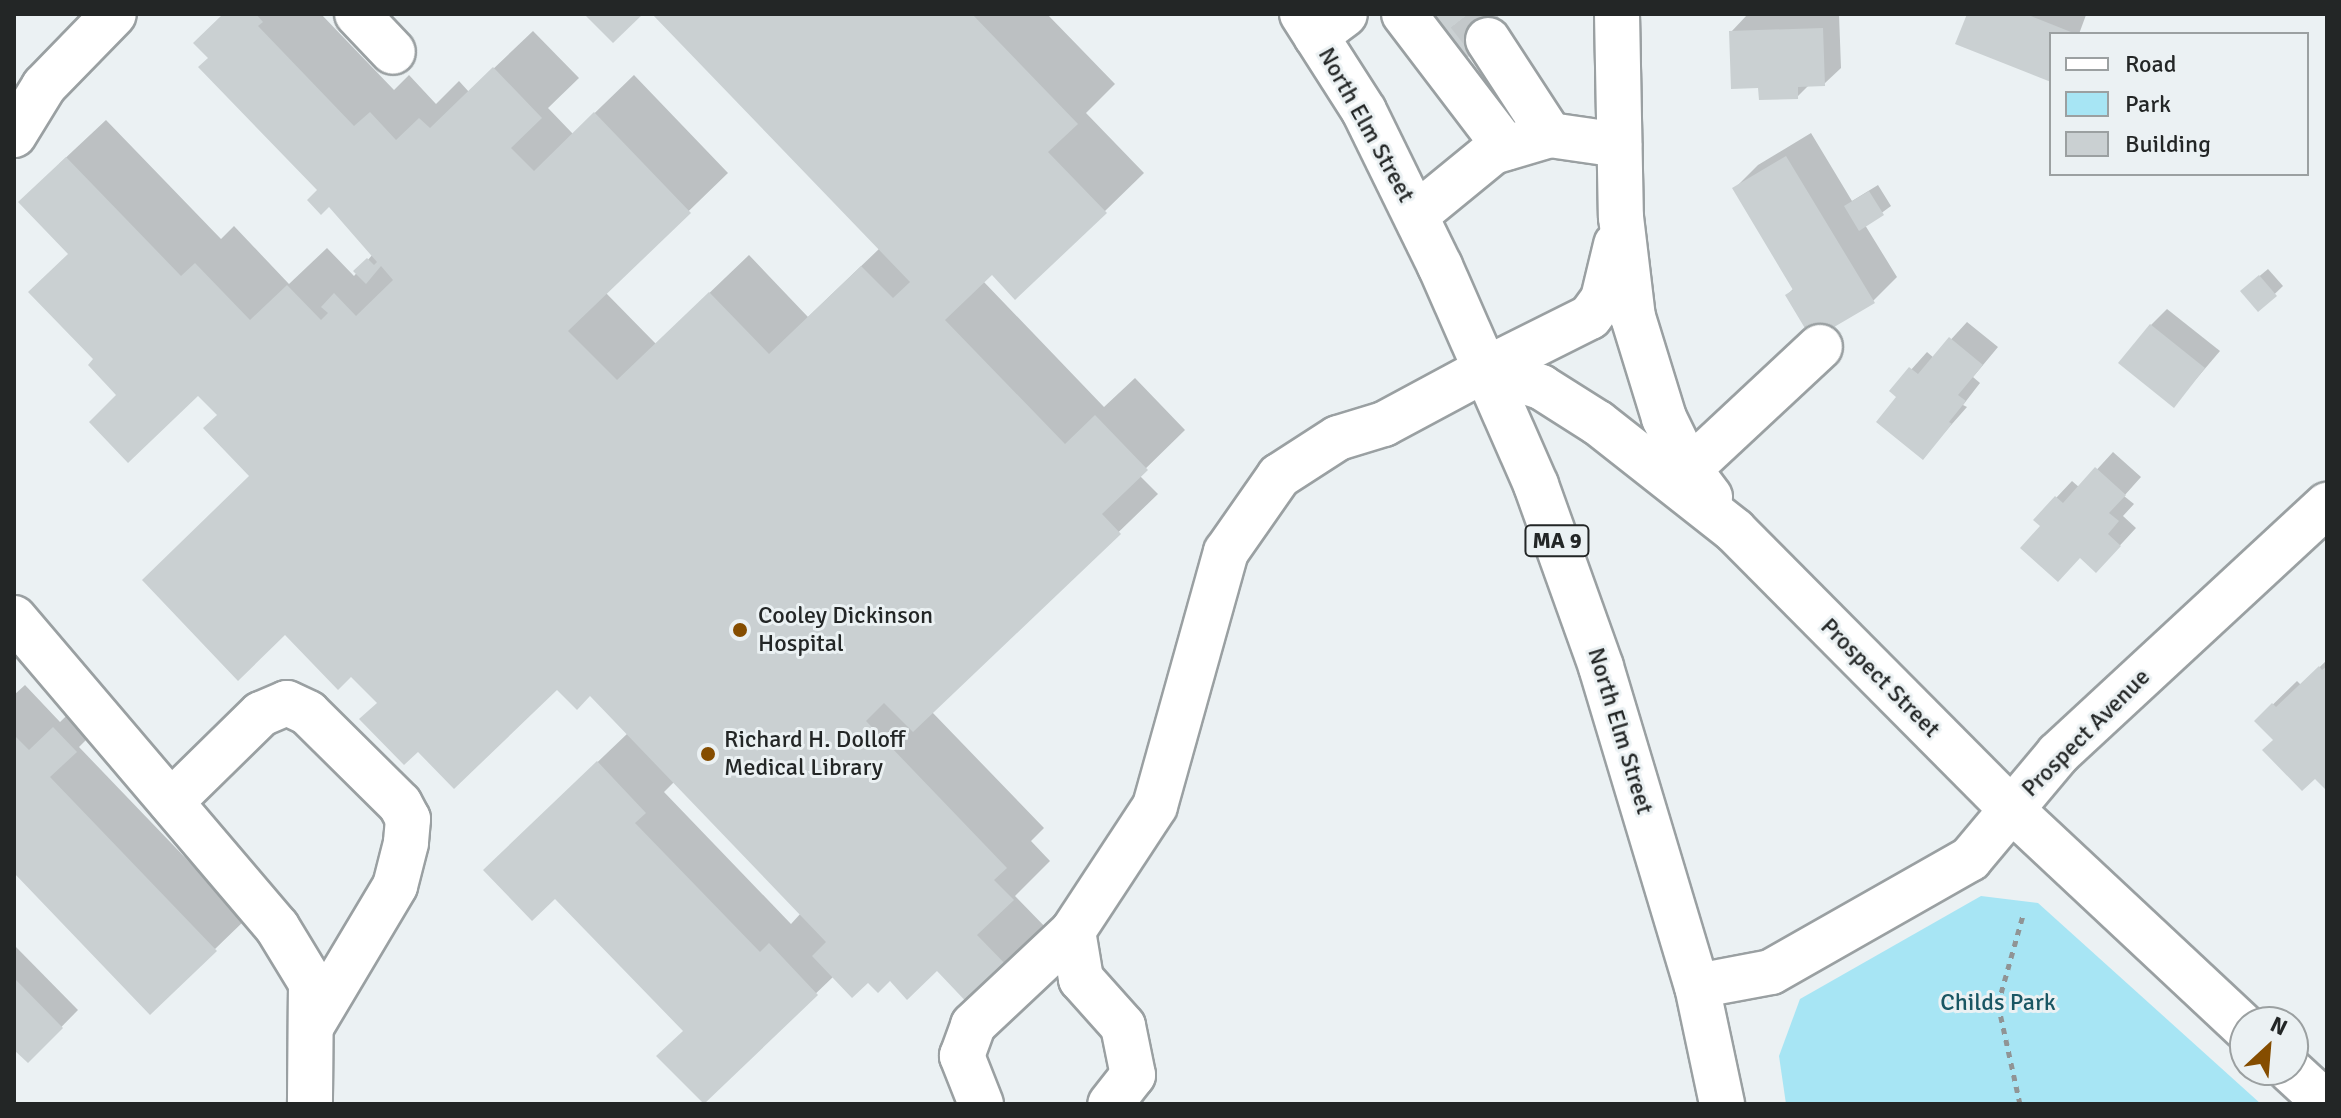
<!DOCTYPE html>
<style>
body{margin:0}
#map{position:relative;width:2341px;height:1118px;overflow:hidden;background:#ebf1f3;font-family:Signika,sans-serif}
div>[style]{position:absolute}
.green>*{inset:0;background:#a7e5f4}
.shadow>*{inset:0;background:#0003}
.building>*{inset:0;background:#cad0d2}
.minor-tunnel>*{height:44px;margin-top:-22px;transform-origin:0;background:repeating-linear-gradient(90deg,#c3c8ca 0 44px,transparent 0 66px)}
.path>*{height:5px;margin-top:-2.5px;transform-origin:0;background:repeating-linear-gradient(90deg,#909495 0 6px,transparent 0 12px)}
.roads{filter:drop-shadow(2px 0 #9aa0a2) drop-shadow(-2px 0 #9aa0a2) drop-shadow(0 2px #9aa0a2) drop-shadow(0 -2px #9aa0a2)}
.minor>*{height:44px;margin:-22px;padding:0 22px;transform-origin:22px;border-radius:22px;background:#fff}
.major>*{height:44px;margin:-22px;padding:0 22px;transform-origin:22px;border-radius:22px;background:#fff}
.highway>*{height:44px;margin:-22px;padding:0 22px;transform-origin:22px;border-radius:22px;background:#fff}
.dots>*{width:22px;height:22px;translate:-50% -50%;box-sizing:border-box;border:4px solid #ebf1f3;border-radius:50%}
span{translate:-50% -50%;white-space:nowrap;text-align:center;line-height:1.15;-webkit-text-stroke:6px #ebf1f3;paint-order:stroke}
.shield-label span{padding:2px 6px;background:#ebf1f3;border:2px solid;border-radius:6px;-webkit-text-stroke-width:0}
.shield-label{font-size:22px;color:#232626;font-weight:700}
.street-label{font-size:24px;color:#232626}
.poi-label{font-size:24px;color:#232626}
.left{translate:0 -50%;text-align:left}
.park-label{font-size:24px;color:#195663}
.frame{position:absolute;inset:0;border:16px solid #232626;pointer-events:none}
.legend{position:absolute;left:2049px;top:32px;width:260px;height:144px;box-sizing:border-box;background:#ebf1f3;border:2px solid #9ba0a1;margin:0;padding:10px 14px;list-style:none;font-size:24px;color:#232626}
.legend li{display:flex;align-items:center;gap:16px;height:40px}
.legend b{width:40px;border:2px solid #9ba0a1}
.north{position:absolute;left:2229px;top:1006px;width:80px;height:80px;box-sizing:border-box;background:#ebf1f3;border:2px solid #9ba0a1;border-radius:50%;rotate:26deg;font-size:22px;font-weight:700;line-height:32px;text-align:center;color:#232626}
.north::after{content:'';display:block;margin:auto;width:28px;height:36px;background:#854d00;clip-path:polygon(50% 0,100% 100%,50% 72%,0 100%)}
</style>
<div id="map">
<div class="green">
<i style="clip-path:polygon(1981px 896px,2038px 903px,2261px 1104px,1786px 1104px,1779px 1056px,1800px 999px)"></i>
</div>
<div class="shadow">
<i style="clip-path:polygon(evenodd,225px 14px,321px 14px,394px 90px,409px 75px,436px 104px,459px 81px,469px 92px,533px 31px,579px 78px,548px 108px,573px 134px,634px 75px,728px 173px,605px 292px,656px 344px,749px 255px,808px 317px,880px 248px,655px 14px,1047px 14px,1115px 84px,1086px 113px,1144px 173px,1105px 211px,992px 273px,983px 281px,1104px 407px,1135px 378px,1185px 430px,1139px 475px,1158px 494px,932px 712px,1044px 828px,1031px 841px,1050px 861px,1015px 896px,1051px 933px,1012px 971px,937px 968px,890px 979px,834px 976px,703px 1102px,685px 1030px,516px 840px,628px 733px,590px 693px,557px 687px,379px 702px,219px 415px,198px 393px,119px 395px,96px 359px,70px 253px,59px 164px,106px 120px,221px 239px,234px 226px,289px 284px,327px 248px,354px 276px,373px 254px,210px 58px,225px 14px,675px 781px,801px 913px,791px 924px,664px 792px,675px 781px)"></i>
<i style="clip-path:polygon(1421px 14px,1494px 14px,1503px 25px)"></i>
<i style="clip-path:polygon(1839px 14px,1841px 68px,1824px 84px,1809px 85px,1797px 97px,1760px 86px,1731px 32px,1747px 15px)"></i>
<i style="clip-path:polygon(1969px 14px,2083px 14px,2086px 15px,2079px 34px,2051px 34px,2051px 80px)"></i>
<i style="clip-path:polygon(1811px 133px,1852px 201px,1878px 185px,1891px 206px,1865px 225px,1897px 277px,1873px 301px,1787px 295px,1794px 288px,1734px 189px,1758px 165px)"></i>
<i style="clip-path:polygon(2268px 269px,2283px 286px,2258px 310px,2250px 284px)"></i>
<i style="clip-path:polygon(2167px 309px,2220px 351px,2174px 405px,2151px 325px)"></i>
<i style="clip-path:polygon(1967px 322px,1998px 347px,1973px 377px,1980px 383px,1963px 405px,1967px 407px,1922px 458px,1899px 397px,1892px 391px,1927px 352px,1934px 358px)"></i>
<i style="clip-path:polygon(2113px 452px,2141px 477px,2124px 496px,2134px 504px,2123px 516px,2136px 528px,2112px 554px,2042px 526px,2056px 498px,2072px 481px,2080px 488px)"></i>
<i style="clip-path:polygon(2327px 660px,2327px 788px,2256px 721px,2297px 681px,2301px 685px)"></i>
<i style="clip-path:polygon(25px 685px,60px 722px,84px 699px,105px 721px,79px 747px,245px 920px,215px 949px,14px 870px,14px 695px)"></i>
<i style="clip-path:polygon(14px 945px,78px 1010px,28px 1061px,14px 1047px)"></i>
</div>
<div class="building">
<i style="clip-path:polygon(223px 14px,256px 14px,263px 22px,258px 26px,354px 126px,370px 112px,396px 140px,419px 118px,430px 128px,493px 67px,542px 118px,511px 148px,534px 171px,594px 112px,691px 213px,568px 331px,617px 380px,709px 292px,769px 354px,861px 266px,893px 298px,910px 282px,652px 14px,972px 14px,1078px 124px,1048px 152px,1107px 213px,1015px 300px,992px 275px,945px 320px,1065px 444px,1095px 415px,1148px 470px,1102px 514px,1121px 534px,913px 732px,884px 703px,866px 721px,1007px 868px,994px 880px,1014px 900px,977px 935px,1014px 973px,974px 1010px,937px 971px,907px 1000px,890px 981px,878px 993px,868px 983px,852px 998px,812px 956px,826px 942px,590px 696px,577px 710px,557px 690px,454px 789px,418px 752px,404px 765px,359px 719px,377px 703px,351px 677px,338px 690px,285px 635px,238px 681px,142px 580px,249px 476px,203px 428px,217px 415px,198px 396px,128px 463px,89px 422px,116px 395px,88px 365px,93px 359px,28px 292px,68px 254px,18px 202px,66px 157px,181px 276px,195px 263px,250px 320px,287px 285px,321px 320px,328px 313px,321px 307px,334px 293px,356px 316px,393px 280px,381px 266px,366px 284px,353px 271px,367px 258px,374px 265px,377px 262px,329px 207px,321px 215px,307px 200px,317px 190px,198px 67px,208px 58px,193px 43px)"></i>
<i style="clip-path:polygon(584px 14px,643px 14px,613px 43px)"></i>
<i style="clip-path:polygon(1418px 14px,1481px 14px,1496px 34px,1457px 66px)"></i>
<i style="clip-path:polygon(1967px 14px,2026px 14px,2076px 34px,2051px 34px,2051px 82px,1955px 44px)"></i>
<i style="clip-path:polygon(1823px 28px,1825px 86px,1798px 87px,1798px 99px,1759px 100px,1758px 88px,1731px 89px,1729px 31px)"></i>
<i style="clip-path:polygon(1786px 156px,1875px 303px,1812px 340px,1785px 295px,1793px 290px,1732px 188px)"></i>
<i style="clip-path:polygon(1869px 191px,1884px 215px,1859px 231px,1844px 206px)"></i>
<i style="clip-path:polygon(2259px 275px,2277px 296px,2258px 312px,2240px 291px)"></i>
<i style="clip-path:polygon(2150px 324px,2205px 368px,2174px 408px,2118px 363px)"></i>
<i style="clip-path:polygon(1949px 337px,1983px 365px,1958px 395px,1966px 401px,1949px 422px,1952px 424px,1923px 460px,1876px 422px,1896px 397px,1889px 391px,1909px 367px,1918px 374px)"></i>
<i style="clip-path:polygon(2095px 467px,2126px 495px,2109px 513px,2119px 521px,2108px 534px,2121px 546px,2096px 573px,2080px 558px,2058px 582px,2020px 548px,2040px 526px,2033px 520px,2055px 496px,2063px 503px)"></i>
<i style="clip-path:polygon(2319px 666px,2322px 670px,2327px 666px,2327px 791px,2315px 779px,2302px 791px,2262px 750px,2273px 740px,2254px 721px,2272px 703px,2276px 707px)"></i>
<i style="clip-path:polygon(53px 727px,77px 752px,50px 777px,217px 951px,150px 1015px,14px 873px,14px 735px,29px 750px)"></i>
<i style="clip-path:polygon(597px 761px,646px 813px,635px 823px,760px 952px,769px 943px,818px 995px,704px 1104px,656px 1056px,683px 1031px,555px 899px,532px 921px,483px 870px)"></i>
<i style="clip-path:polygon(14px 978px,63px 1028px,28px 1063px,14px 1050px)"></i>
</div>
<div class="minor-tunnel">
<i style="left:1468px;top:14px;width:33px;rotate:52deg"></i>
</div>
<div class="path">
<i style="left:2020px;top:1104px;width:102px;rotate:-102.4deg"></i>
<i style="left:1998px;top:1004px;width:92px;rotate:-74.3deg"></i>
</div>
<div class="roads">
<div class="minor">
<i style="left:357px;top:14px;width:52px;rotate:46.5deg"></i>
<i style="left:1404px;top:14px;width:168px;rotate:52.7deg"></i>
<i style="left:1316px;top:36px;width:36px;rotate:-37deg"></i>
<i style="left:1488px;top:40px;width:113px;rotate:56.9deg"></i>
<i style="left:14px;top:135px;width:57px;rotate:-58.5deg"></i>
<i style="left:44px;top:86px;width:100px;rotate:-45.8deg"></i>
<i style="left:1416px;top:215px;width:99px;rotate:-39.3deg"></i>
<i style="left:1493px;top:152px;width:59px;rotate:-16.6deg"></i>
<i style="left:1550px;top:135px;width:70px;rotate:8.2deg"></i>
<i style="left:1689px;top:469px;width:179px;rotate:-43deg"></i>
<i style="left:14px;top:618px;width:406px;rotate:49.6deg"></i>
<i style="left:277px;top:927px;width:66px;rotate:58.7deg"></i>
<i style="left:311px;top:983px;width:121px;rotate:90.5deg"></i>
<i style="left:171px;top:802px;width:126px;rotate:-44.4deg"></i>
<i style="left:261px;top:714px;width:28px;rotate:-23deg"></i>
<i style="left:287px;top:703px;width:23px;rotate:25deg"></i>
<i style="left:308px;top:713px;width:129px;rotate:44.7deg"></i>
<i style="left:400px;top:804px;width:17px;rotate:62deg"></i>
<i style="left:408px;top:819px;width:24px;rotate:95deg"></i>
<i style="left:406px;top:843px;width:44px;rotate:104.3deg"></i>
<i style="left:395px;top:886px;width:164px;rotate:120.8deg"></i>
<i style="left:1073px;top:931px;width:49px;rotate:80.5deg"></i>
<i style="left:1081px;top:979px;width:63px;rotate:48.2deg"></i>
<i style="left:1123px;top:1026px;width:50px;rotate:78.5deg"></i>
<i style="left:1133px;top:1075px;width:37px;rotate:128deg"></i>
<i style="left:1697px;top:986px;width:75px;rotate:-10.7deg"></i>
<i style="left:1771px;top:972px;width:229px;rotate:-29.6deg"></i>
<i style="left:1970px;top:859px;width:137px;rotate:-50deg"></i>
<i style="left:2058px;top:754px;width:367px;rotate:-42.8deg"></i>
<i style="left:981px;top:1104px;width:52px;rotate:-111.6deg"></i>
<i style="left:962px;top:1056px;width:33px;rotate:-70deg"></i>
<i style="left:973px;top:1025px;width:137px;rotate:-43.2deg"></i>
<i style="left:1073px;top:931px;width:149px;rotate:-56.7deg"></i>
<i style="left:1155px;top:806px;width:264px;rotate:-74.4deg"></i>
<i style="left:1226px;top:552px;width:93px;rotate:-55.1deg"></i>
<i style="left:1279px;top:476px;width:70px;rotate:-32.8deg"></i>
<i style="left:1338px;top:438px;width:48px;rotate:-16.9deg"></i>
<i style="left:1384px;top:424px;width:116px;rotate:-28.3deg"></i>
</div>
<div class="major">
<i style="left:1617px;top:14px;width:203px;rotate:88.9deg"></i>
<i style="left:1621px;top:217px;width:101px;rotate:83.2deg"></i>
<i style="left:1633px;top:317px;width:106px;rotate:72.9deg"></i>
<i style="left:1664px;top:418px;width:57px;rotate:63.9deg"></i>
<i style="left:1689px;top:469px;width:35px;rotate:53deg"></i>
<i style="left:1486px;top:369px;width:58px;rotate:18.1deg"></i>
<i style="left:1541px;top:387px;width:67px;rotate:32.3deg"></i>
<i style="left:1598px;top:423px;width:174px;rotate:38.2deg"></i>
<i style="left:1735px;top:531px;width:392px;rotate:45.2deg"></i>
<i style="left:2011px;top:809px;width:320px;rotate:43.1deg"></i>
<i style="left:1486px;top:369px;width:116px;rotate:-26.6deg"></i>
<i style="left:1590px;top:317px;width:22px;rotate:-54deg"></i>
<i style="left:1603px;top:299px;width:56px;rotate:-76.5deg"></i>
<i style="left:2290px;top:1070px;width:50px;rotate:42.6deg"></i>
</div>
<div class="highway">
<i style="left:1302px;top:14px;width:115px;rotate:57.4deg"></i>
<i style="left:1364px;top:111px;width:173px;rotate:63.9deg"></i>
<i style="left:1440px;top:266px;width:239px;rotate:66.3deg"></i>
<i style="left:1536px;top:485px;width:193px;rotate:70.3deg"></i>
<i style="left:1601px;top:667px;width:333px;rotate:73.3deg"></i>
<i style="left:1697px;top:986px;width:121px;rotate:78deg"></i>
</div>
</div>
<div class="dots">
<i style="left:740px;top:630px;background:#854d00"></i>
<i style="left:708px;top:754px;background:#854d00"></i>
</div>
<div class="shield-label">
<span style="left:1557px;top:541px">MA 9</span>
</div>
<div class="street-label">
<span style="left:1366px;top:125px;rotate:61deg">North Elm Street</span>
<span style="left:1880px;top:678px;rotate:45deg">Prospect Street</span>
<span style="left:1620px;top:731px;rotate:73deg">North Elm Street</span>
<span style="left:2086px;top:733px;rotate:-45deg">Prospect Avenue</span>
</div>
<div class="poi-label">
<span class="left" style="left:758px;top:630px">Cooley Dickinson<br>Hospital</span>
<span class="left" style="left:724px;top:754px">Richard H. Dolloff<br>Medical Library</span>
</div>
<div class="park-label">
<span style="left:1998px;top:1003px">Childs Park</span>
</div>
<div class="frame"></div>
<ul class="legend">
<li><b style="height:10px;background:#fff"></b>Road</li>
<li><b style="height:22px;background:#a7e5f4"></b>Park</li>
<li><b style="height:22px;background:#cad0d2"></b>Building</li>
</ul>
<div class="north">N</div>
</div>
